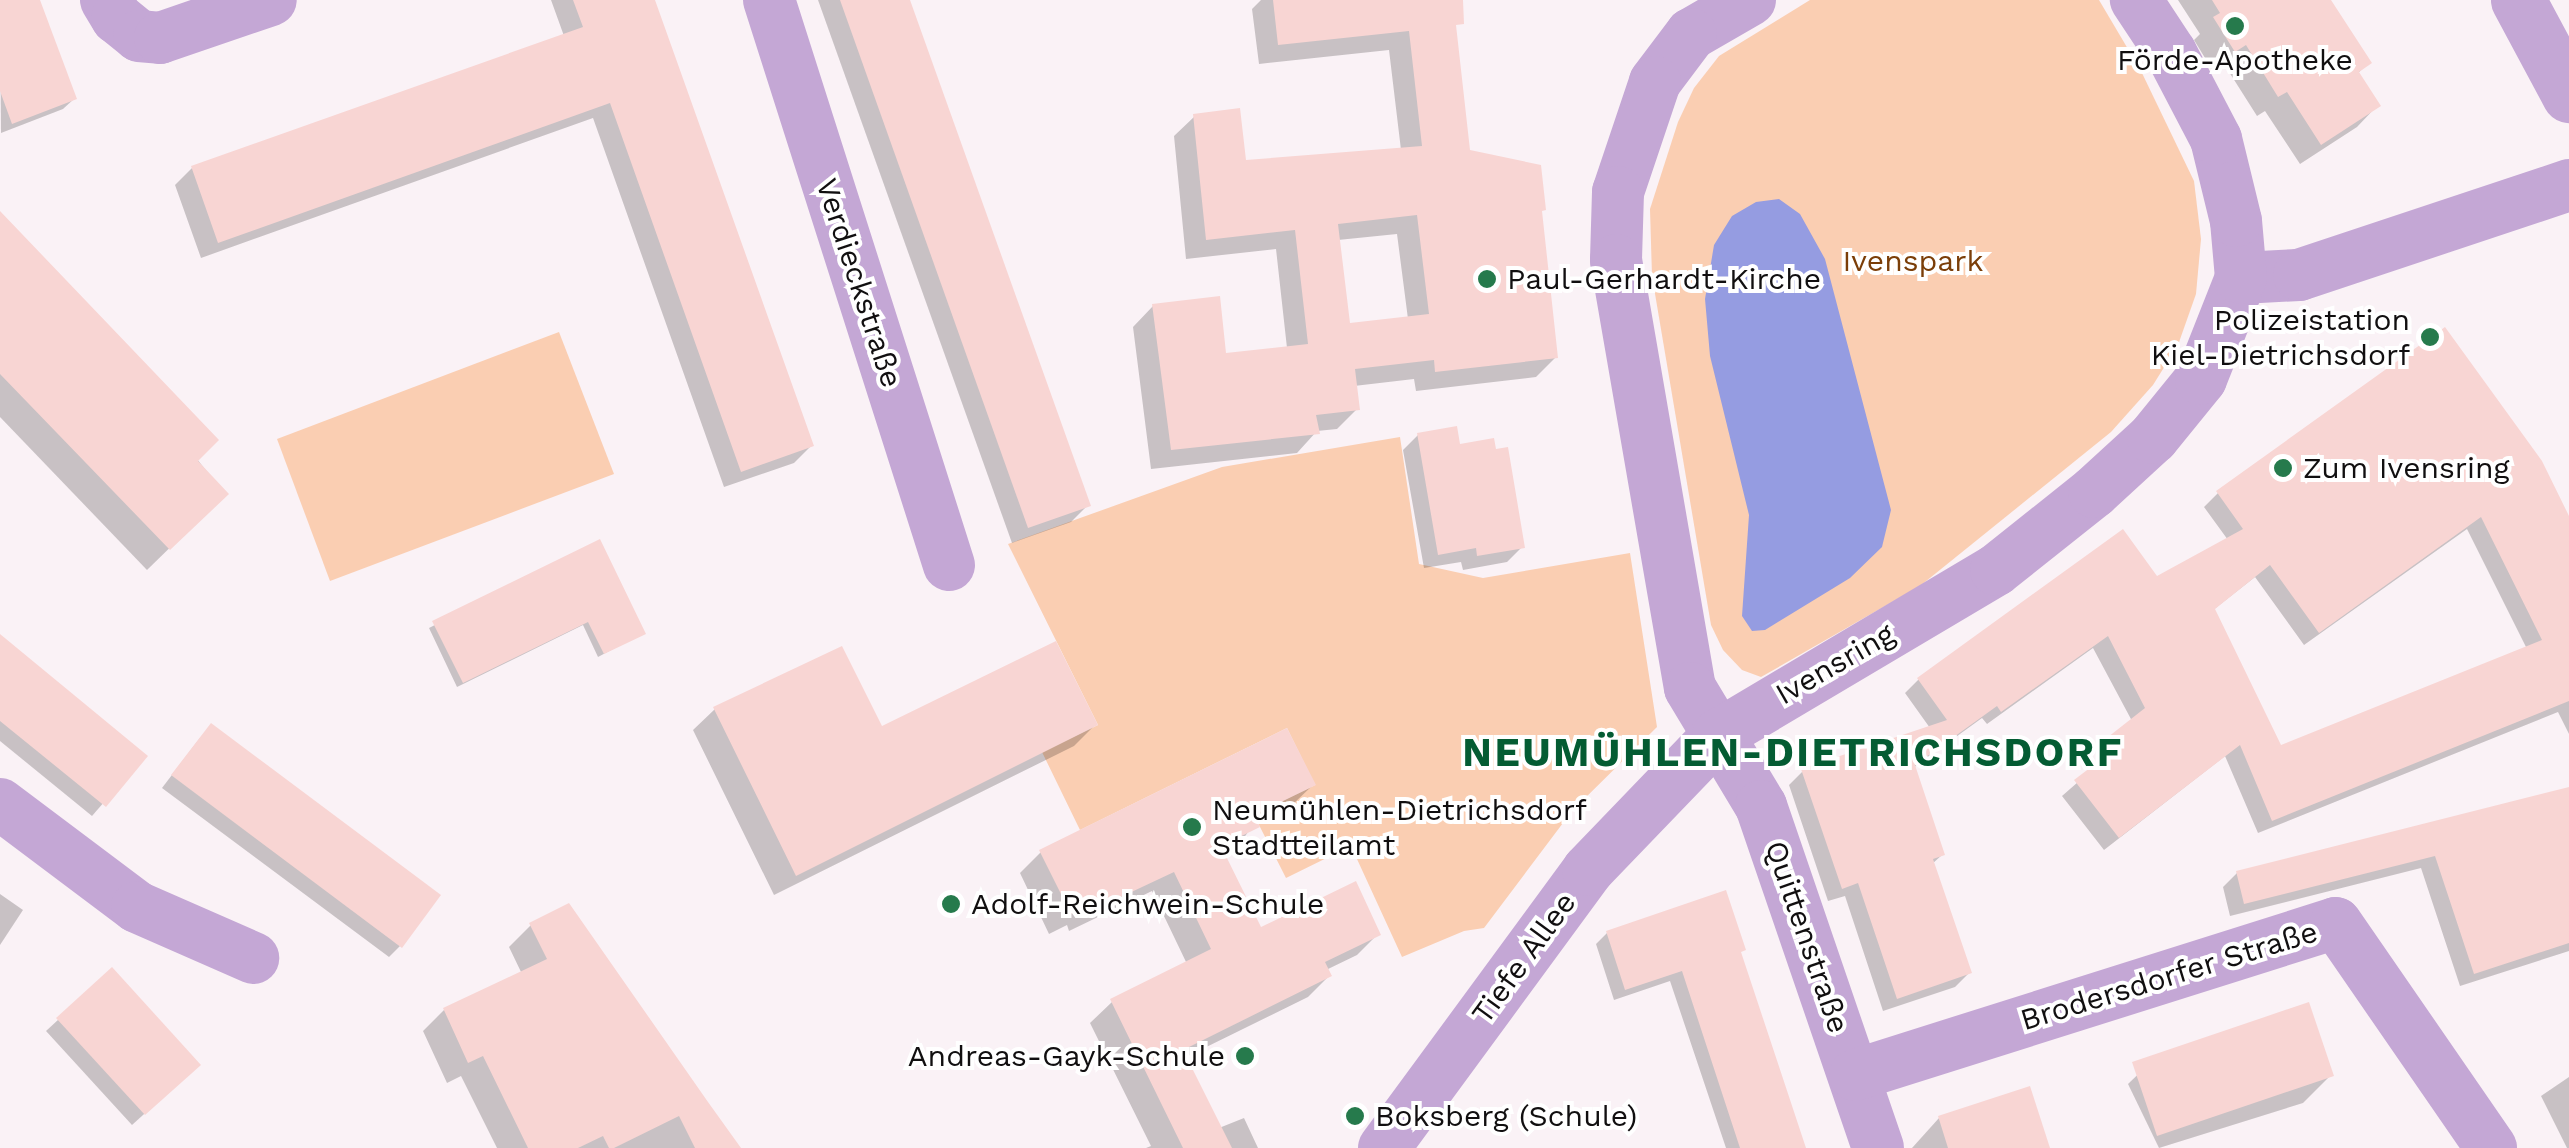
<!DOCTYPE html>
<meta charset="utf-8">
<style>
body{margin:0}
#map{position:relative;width:2569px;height:1148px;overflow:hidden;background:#faf2f6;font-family:"Work Sans",sans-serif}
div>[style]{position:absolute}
.green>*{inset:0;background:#faceb2}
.water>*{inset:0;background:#959ce1}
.shadow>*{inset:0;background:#0003}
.building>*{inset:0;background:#f8d5d3}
.minor>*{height:52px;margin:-26px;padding:0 26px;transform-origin:26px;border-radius:26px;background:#c4a7d5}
.tertiary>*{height:55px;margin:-27.5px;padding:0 27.5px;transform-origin:27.5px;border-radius:27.5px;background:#c4a7d5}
.dots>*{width:28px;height:28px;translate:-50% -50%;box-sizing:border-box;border:5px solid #fff;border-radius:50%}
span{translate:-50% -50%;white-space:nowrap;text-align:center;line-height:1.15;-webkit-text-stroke:8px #fff;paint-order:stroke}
.poi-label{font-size:30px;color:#110f10}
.left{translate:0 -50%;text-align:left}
.right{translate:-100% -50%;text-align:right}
.park-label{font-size:30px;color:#7b3e08}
.street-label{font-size:30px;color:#110f10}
.district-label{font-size:40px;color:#045c33;font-weight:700;letter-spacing:2.5px}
</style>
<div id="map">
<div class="green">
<i style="clip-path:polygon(1810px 0,2099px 0,2141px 71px,2194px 181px,2201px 239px,2196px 294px,2178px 345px,2153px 385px,2111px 432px,1920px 586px,1761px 677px,1742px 670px,1723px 650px,1711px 625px,1652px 276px,1650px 209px,1678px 122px,1694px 88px,1719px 56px)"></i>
<i style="clip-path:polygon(559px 332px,614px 474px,330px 581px,277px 439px)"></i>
<i style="clip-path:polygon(1400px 437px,1419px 564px,1483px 578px,1630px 553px,1657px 727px,1572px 811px,1484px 928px,1464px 931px,1402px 957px,1351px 846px,1286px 878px,1260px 827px,1254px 815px,1315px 785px,1287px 728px,1080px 830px,1042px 752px,1098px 725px,1008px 544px,1222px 467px)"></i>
</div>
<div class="water">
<i style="clip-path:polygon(1779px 199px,1800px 214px,1825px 259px,1891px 510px,1882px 547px,1850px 578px,1765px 630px,1752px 631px,1742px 616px,1749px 515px,1710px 356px,1705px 299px,1714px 245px,1732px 216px,1756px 202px)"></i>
</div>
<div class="shadow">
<i style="clip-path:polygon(0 0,37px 0,75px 98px,63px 109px,1px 133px)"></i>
<i style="clip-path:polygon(551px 0,653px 0,811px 446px,794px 463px,724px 487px,593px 118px,201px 258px,175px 185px,192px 168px,564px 36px)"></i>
<i style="clip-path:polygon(818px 0,908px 0,1088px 505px,1071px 522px,1012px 543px)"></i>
<i style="clip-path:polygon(evenodd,1261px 0,1450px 0,1468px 152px,1539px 213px,1556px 357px,1536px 377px,1416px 391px,1414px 379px,1354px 386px,1357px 409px,1337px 429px,1317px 431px,1297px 453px,1151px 469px,1133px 327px,1153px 306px,1224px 356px,1287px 348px,1276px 249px,1186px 259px,1174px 136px,1195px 116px,1244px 163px,1401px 150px,1389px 50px,1259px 64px,1252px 9px,1261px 0,1397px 234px,1408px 319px,1348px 326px,1338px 240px,1397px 234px)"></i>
<i style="clip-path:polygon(2178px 0,2330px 0,2369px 63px,2357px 74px,2377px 106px,2357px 127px,2300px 164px,2265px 111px,2257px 116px,2224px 64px,2213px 71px,2194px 40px,2200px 34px)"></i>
<i style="clip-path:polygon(0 214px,225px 494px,147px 570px,0 417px)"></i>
<i style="clip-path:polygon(1418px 435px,1458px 446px,1522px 547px,1507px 562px,1463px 570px,1461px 562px,1424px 568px,1403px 450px)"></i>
<i style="clip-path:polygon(evenodd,2218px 493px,2569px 520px,2569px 734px,2558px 712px,2258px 833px,2225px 756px,2104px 850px,2062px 796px,2102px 761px,2096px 752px,2132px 721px,2093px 648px,1987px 724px,1982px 718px,1913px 768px,1942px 855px,1932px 864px,1969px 973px,1955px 987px,1883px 1011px,1845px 896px,1828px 901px,1789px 785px,1803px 771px,1930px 728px,1905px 693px,1919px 679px,2156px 580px,2228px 540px,2204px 507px,2218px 493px,2467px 529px,2527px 649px,2280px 748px,2213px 610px,2255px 577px,2304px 645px,2467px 529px)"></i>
<i style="clip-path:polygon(598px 542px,643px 633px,598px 657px,583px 625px,457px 687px,429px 628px)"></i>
<i style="clip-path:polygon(0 637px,144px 756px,92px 816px,0 741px)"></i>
<i style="clip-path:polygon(715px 709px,881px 730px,1095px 725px,1074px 746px,774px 895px,693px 730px)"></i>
<i style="clip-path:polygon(200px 738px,400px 946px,389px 957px,162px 788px)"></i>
<i style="clip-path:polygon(1313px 785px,1291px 806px,1255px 823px,1236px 848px,1222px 855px,1260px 931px,1378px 934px,1357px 955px,1326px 970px,1329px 976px,1308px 997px,1184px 1058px,1219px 1128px,1244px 1118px,1258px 1148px,1146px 1148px,1151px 1146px,1090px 1023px,1112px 1002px,1187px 964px,1152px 891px,1069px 931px,1067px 925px,1049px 934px,1020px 873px,1041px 852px)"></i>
<i style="clip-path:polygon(2569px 790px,2569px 951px,2460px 986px,2421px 868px,2230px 916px,2223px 887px,2237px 873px)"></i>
<i style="clip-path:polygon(0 894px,23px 910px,0 945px)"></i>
<i style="clip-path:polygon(531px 925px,738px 1148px,497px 1148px,461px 1076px,447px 1083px,423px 1031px,444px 1010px,522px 974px,509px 947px)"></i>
<i style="clip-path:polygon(1607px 933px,1739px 954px,1803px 1148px,1726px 1148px,1670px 981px,1614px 1000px,1596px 944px)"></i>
<i style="clip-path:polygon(111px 971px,186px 1076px,132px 1125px,46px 1031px)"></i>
<i style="clip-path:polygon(2156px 1057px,2331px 1075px,2303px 1103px,2159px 1148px,2128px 1084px)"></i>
<i style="clip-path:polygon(2569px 1077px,2569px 1148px,2567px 1148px,2541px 1096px)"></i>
<i style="clip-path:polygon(1939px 1118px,2047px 1148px,1912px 1148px)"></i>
</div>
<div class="building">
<i style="clip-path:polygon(0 0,40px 0,77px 99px,12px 124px,0 91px)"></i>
<i style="clip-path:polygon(573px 0,655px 0,814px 446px,741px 472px,610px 103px,218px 243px,191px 166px,583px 27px)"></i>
<i style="clip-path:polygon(840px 0,910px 0,1091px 506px,1028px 528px)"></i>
<i style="clip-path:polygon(evenodd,1273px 0,1463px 0,1464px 24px,1456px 25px,1470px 150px,1541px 165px,1546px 210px,1542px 211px,1558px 358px,1435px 372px,1434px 360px,1355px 369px,1360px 410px,1316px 415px,1320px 434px,1171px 450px,1152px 304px,1220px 296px,1226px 353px,1308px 344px,1295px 230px,1206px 240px,1193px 114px,1240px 108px,1246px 160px,1422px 146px,1409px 31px,1278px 45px,1273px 0,1417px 215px,1429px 314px,1350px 323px,1338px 224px,1417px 215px)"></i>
<i style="clip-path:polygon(2212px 0,2331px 0,2372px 63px,2359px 72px,2381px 106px,2321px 145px,2287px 92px,2278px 97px,2246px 45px,2235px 52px,2213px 17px,2220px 13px)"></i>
<i style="clip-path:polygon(0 211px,219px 440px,198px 461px,229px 494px,170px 550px,0 374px)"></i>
<i style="clip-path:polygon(evenodd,2445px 327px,2542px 461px,2569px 516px,2569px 701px,2272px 821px,2240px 745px,2119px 838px,2074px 780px,2116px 748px,2108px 737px,2145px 708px,2108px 636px,2001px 712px,1997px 706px,1915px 765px,1945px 855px,1933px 859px,1972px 973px,1897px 999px,1858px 883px,1842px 889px,1801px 769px,1947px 720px,1917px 678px,2123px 529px,2157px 576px,2243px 529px,2216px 491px,2445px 327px,2481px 517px,2542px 640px,2281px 745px,2215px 609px,2270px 565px,2319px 633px,2481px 517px)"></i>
<i style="clip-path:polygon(1457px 426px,1460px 444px,1494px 438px,1496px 449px,1508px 447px,1525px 548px,1477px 556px,1476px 548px,1438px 555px,1417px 433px)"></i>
<i style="clip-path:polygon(600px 539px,646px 634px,604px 654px,588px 622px,463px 683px,432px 621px)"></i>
<i style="clip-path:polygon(0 634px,148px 756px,106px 807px,0 721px)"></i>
<i style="clip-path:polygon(1056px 641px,1098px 725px,796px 876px,713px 707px,842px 646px,882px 726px)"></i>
<i style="clip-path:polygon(211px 723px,441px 895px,402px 948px,171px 775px)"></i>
<i style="clip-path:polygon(1287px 728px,1316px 785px,1254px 815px,1260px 827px,1221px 846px,1261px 927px,1356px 881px,1381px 935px,1325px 962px,1332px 976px,1183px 1050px,1232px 1148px,1183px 1148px,1110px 999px,1211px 949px,1174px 872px,1091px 911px,1088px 906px,1071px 914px,1039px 850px)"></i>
<i style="clip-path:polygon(2569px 787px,2569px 943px,2474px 974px,2435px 856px,2244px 904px,2236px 871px)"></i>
<i style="clip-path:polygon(1726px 890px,1746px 950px,1741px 952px,1806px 1148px,1740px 1148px,1682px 971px,1625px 990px,1606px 931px)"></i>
<i style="clip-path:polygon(569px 903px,708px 1102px,741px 1148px,695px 1148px,679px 1116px,614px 1148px,609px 1148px,603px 1136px,578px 1148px,528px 1148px,483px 1056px,468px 1063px,443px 1008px,547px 959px,529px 923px)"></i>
<i style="clip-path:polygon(112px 967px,201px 1065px,145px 1115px,56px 1018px)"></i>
<i style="clip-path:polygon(2309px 1002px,2334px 1076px,2157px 1136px,2132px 1062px)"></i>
<i style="clip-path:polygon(2030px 1086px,2050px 1148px,1948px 1148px,1938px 1116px)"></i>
</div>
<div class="minor">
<i style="left:106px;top:0;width:21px;rotate:59deg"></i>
<i style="left:117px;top:18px;width:28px;rotate:39deg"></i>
<i style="left:139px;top:36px;width:21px;rotate:5deg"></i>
<i style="left:160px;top:38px;width:117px;rotate:-18.9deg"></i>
<i style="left:769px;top:0;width:593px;rotate:72.33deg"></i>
<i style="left:1750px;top:0;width:68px;rotate:150deg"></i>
<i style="left:1691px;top:34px;width:60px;rotate:126.9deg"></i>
<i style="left:1655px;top:82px;width:116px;rotate:108.6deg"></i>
<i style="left:1618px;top:192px;width:68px;rotate:91.7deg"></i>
<i style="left:1616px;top:260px;width:434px;rotate:80.2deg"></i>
<i style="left:1690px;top:688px;width:138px;rotate:59deg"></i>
<i style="left:1761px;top:806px;width:361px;rotate:71.1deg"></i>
<i style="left:2241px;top:278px;width:58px;rotate:-3deg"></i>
<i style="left:2299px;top:275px;width:285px;rotate:-18.4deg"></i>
<i style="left:0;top:804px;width:171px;rotate:36.9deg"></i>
<i style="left:137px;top:907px;width:127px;rotate:23.7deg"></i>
<i style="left:1855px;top:1075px;width:504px;rotate:-17.54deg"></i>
<i style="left:2336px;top:923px;width:273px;rotate:55.4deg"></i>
<i style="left:1384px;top:1148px;width:345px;rotate:-53.7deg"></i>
<i style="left:1588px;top:870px;width:187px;rotate:-46.1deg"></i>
<i style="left:1718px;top:735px;width:323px;rotate:-30.7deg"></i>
<i style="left:1996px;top:570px;width:125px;rotate:-38.5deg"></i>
<i style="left:2094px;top:492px;width:80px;rotate:-42.5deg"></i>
<i style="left:2153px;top:438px;width:76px;rotate:-50.9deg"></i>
<i style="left:2201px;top:379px;width:109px;rotate:-68.4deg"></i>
<i style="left:2241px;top:278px;width:57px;rotate:-95deg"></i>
<i style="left:2236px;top:221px;width:84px;rotate:-103.7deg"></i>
<i style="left:2216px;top:139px;width:97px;rotate:-117.6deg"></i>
<i style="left:2171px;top:53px;width:64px;rotate:-123.4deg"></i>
</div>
<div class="tertiary">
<i style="left:2518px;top:0;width:108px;rotate:61.8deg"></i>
</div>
<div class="dots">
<i style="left:2235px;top:26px;background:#267a4c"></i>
<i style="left:1487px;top:279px;background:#267a4c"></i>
<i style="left:2430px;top:337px;background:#267a4c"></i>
<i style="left:2283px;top:468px;background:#267a4c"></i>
<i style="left:1192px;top:827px;background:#267a4c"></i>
<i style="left:951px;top:904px;background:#267a4c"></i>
<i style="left:1245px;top:1056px;background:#267a4c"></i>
<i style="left:1355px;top:1116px;background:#267a4c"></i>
</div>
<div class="poi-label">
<span style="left:2235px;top:60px">Förde-Apotheke</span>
<span class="left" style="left:1507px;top:279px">Paul-Gerhardt-Kirche</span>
<span class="right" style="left:2410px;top:337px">Polizeistation<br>Kiel-Dietrichsdorf</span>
<span class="left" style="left:2303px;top:468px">Zum Ivensring</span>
<span class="left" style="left:1212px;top:827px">Neumühlen-Dietrichsdorf<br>Stadtteilamt</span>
<span class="left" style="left:971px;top:904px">Adolf-Reichwein-Schule</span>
<span class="right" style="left:1225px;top:1056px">Andreas-Gayk-Schule</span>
<span class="left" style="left:1375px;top:1116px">Boksberg (Schule)</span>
</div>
<div class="park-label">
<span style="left:1913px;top:261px">Ivenspark</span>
</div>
<div class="street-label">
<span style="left:859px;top:283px;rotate:72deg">Verdieckstraße</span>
<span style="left:1835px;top:664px;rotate:-30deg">Ivensring</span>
<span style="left:1807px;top:937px;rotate:71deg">Quittenstraße</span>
<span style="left:1524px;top:958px;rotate:-54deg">Tiefe Allee</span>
<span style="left:2169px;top:976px;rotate:-17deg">Brodersdorfer Straße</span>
</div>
<div class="district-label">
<span style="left:1793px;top:753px">NEUMÜHLEN-DIETRICHSDORF</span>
</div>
</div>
